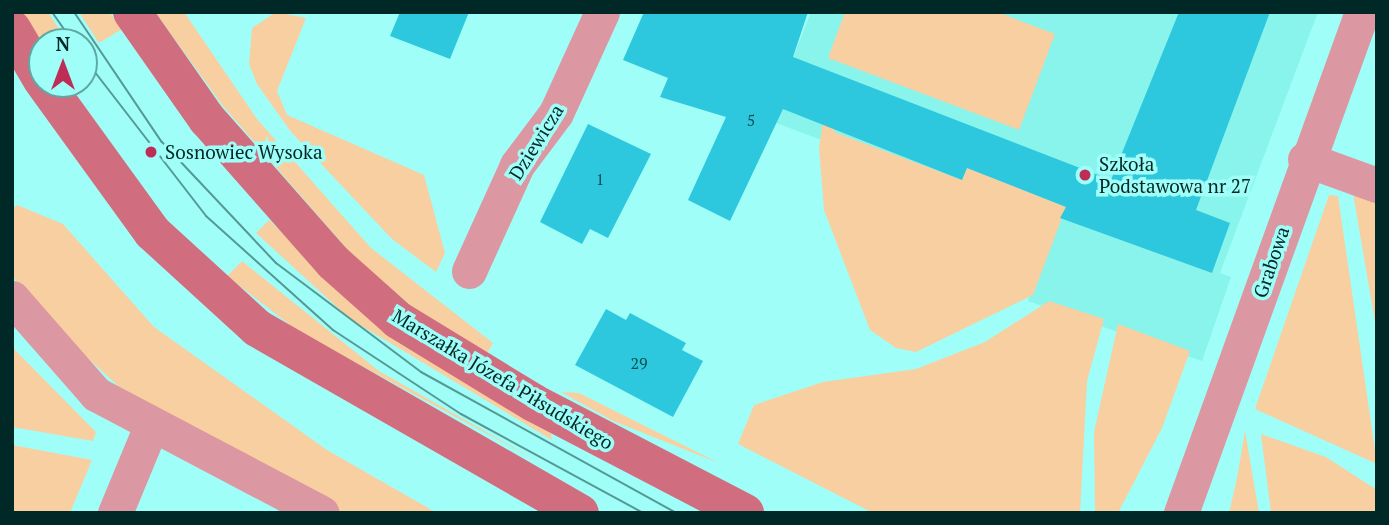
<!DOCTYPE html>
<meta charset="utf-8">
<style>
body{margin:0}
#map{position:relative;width:1389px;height:525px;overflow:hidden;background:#a0fef8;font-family:"PT Serif",serif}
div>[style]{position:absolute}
.built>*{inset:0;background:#88f4ec}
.green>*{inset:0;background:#f8cfa0}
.building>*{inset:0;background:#2ec8de}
.minor>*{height:35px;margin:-17.5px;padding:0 17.5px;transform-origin:17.5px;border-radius:17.5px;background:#dc98a2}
.secondary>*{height:38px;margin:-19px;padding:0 19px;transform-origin:19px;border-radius:19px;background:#d06e7f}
.tram>*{height:2px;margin:-1px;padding:0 1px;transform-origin:1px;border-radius:1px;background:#549995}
.dots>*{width:19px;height:19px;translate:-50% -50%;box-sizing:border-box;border:4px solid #a0fef8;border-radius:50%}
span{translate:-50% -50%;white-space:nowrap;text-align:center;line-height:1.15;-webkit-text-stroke:7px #a0fef8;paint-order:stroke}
.number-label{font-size:16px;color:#0c5054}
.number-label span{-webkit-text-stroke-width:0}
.street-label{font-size:19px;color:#002826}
.poi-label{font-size:19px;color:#002826}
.left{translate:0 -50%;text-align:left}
.frame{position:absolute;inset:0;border:14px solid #002826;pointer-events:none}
.north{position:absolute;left:28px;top:28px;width:70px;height:70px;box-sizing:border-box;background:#a0fef8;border:2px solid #60a8a4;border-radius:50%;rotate:0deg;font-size:19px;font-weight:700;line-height:28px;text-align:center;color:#002826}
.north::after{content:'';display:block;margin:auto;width:24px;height:32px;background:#bd2d55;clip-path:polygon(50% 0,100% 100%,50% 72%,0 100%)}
</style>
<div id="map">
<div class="built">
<i style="clip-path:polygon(811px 12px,1318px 12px,1220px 273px,1231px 277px,1202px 361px,1028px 301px,1051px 226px,776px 123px,774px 106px)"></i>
</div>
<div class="green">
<i style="clip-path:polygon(20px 12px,48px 12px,67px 42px,42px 42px,42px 51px)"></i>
<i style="clip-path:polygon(79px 12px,109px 12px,122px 29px,99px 43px)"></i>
<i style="clip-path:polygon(155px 12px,184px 12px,257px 119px,371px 248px,493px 343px,486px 355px,423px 316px,354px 257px,223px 106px)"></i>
<i style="clip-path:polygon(276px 12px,306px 18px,277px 91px,287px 115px,424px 175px,445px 253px,436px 272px,392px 239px,291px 132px,257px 84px,249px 64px,252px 28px)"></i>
<i style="clip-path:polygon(845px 12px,997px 12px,1055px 34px,1019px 130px,828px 58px)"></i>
<i style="clip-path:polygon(829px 76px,851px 83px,834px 132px,962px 180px,967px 168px,1066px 207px,1033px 295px,916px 352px,896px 348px,870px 330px,824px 210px,819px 148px)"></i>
<i style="clip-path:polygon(1353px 193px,1377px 203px,1377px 334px)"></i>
<i style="clip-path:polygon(1329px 195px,1338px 196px,1377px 464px,1255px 409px)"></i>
<i style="clip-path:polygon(17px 205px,63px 224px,154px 327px,327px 450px,437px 513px,344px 513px,137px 403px,70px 342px,12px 276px,12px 209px)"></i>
<i style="clip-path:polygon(269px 220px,393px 338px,551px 433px,552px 440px,350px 319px,256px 233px)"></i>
<i style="clip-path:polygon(242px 261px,379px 371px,539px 462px,299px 332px,227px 276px)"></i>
<i style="clip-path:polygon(1049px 301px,1104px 319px,1087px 381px,1080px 513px,873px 513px,738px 444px,754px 405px,823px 382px,916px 369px,985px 342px)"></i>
<i style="clip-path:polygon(1118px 324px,1190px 351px,1162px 428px,1118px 513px,1095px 513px,1094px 432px)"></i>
<i style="clip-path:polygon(12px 347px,96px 432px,93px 441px,12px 427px)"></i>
<i style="clip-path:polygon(561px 392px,579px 393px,719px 463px,613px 421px)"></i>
<i style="clip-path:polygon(1245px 431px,1259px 513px,1229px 513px,1237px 478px)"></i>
<i style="clip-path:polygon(1261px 434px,1326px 457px,1377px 490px,1377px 513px,1271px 513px)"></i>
<i style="clip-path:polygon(12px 445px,92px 460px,70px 513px,12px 513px)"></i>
</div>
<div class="building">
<i style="clip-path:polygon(400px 12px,469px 12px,450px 59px,390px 36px)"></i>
<i style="clip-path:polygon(644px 12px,808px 12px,793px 57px,1111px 180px,1179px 12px,1270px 12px,1196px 210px,1230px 223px,1212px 273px,1060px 218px,1066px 207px,967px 168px,962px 180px,783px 109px,730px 221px,688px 200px,726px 117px,660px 97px,668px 78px,623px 60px)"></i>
<i style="clip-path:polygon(588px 124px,651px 154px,608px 238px,590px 229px,582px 244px,540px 222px)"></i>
<i style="clip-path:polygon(606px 309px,626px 320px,630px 313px,686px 343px,682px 350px,703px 361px,673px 417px,575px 365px)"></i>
</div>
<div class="minor">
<i style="left:1305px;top:159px;width:77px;rotate:19.9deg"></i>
<i style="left:469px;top:271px;width:116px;rotate:-65.6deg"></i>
<i style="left:517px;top:165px;width:65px;rotate:-53.1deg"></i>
<i style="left:556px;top:113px;width:111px;rotate:-65.5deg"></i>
<i style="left:12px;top:298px;width:128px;rotate:48.8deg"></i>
<i style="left:96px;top:394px;width:255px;rotate:27.8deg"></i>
<i style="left:115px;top:513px;width:94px;rotate:-67.5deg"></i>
<i style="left:1181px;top:513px;width:533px;rotate:-70.14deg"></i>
</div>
<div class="secondary">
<i style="left:132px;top:12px;width:131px;rotate:55deg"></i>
<i style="left:207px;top:119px;width:191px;rotate:48.6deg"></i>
<i style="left:333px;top:262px;width:87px;rotate:41.7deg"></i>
<i style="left:398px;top:320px;width:159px;rotate:31.4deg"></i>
<i style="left:534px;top:403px;width:238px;rotate:27.5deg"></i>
<i style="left:12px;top:29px;width:59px;rotate:59.5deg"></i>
<i style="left:45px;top:84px;width:183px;rotate:54.1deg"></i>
<i style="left:152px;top:232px;width:142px;rotate:42.4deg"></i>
<i style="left:257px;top:328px;width:372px;rotate:29.8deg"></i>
</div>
<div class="tram">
<i style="left:52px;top:12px;width:37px;rotate:55deg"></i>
<i style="left:74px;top:12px;width:156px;rotate:56deg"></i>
<i style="left:161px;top:141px;width:168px;rotate:46.7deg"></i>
<i style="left:276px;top:263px;width:181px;rotate:36.9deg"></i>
<i style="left:421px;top:372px;width:291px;rotate:28.9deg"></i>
<i style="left:84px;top:58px;width:200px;rotate:52.3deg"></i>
<i style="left:206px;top:216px;width:171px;rotate:41.9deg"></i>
<i style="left:333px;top:330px;width:153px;rotate:33.3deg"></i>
<i style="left:461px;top:414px;width:207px;rotate:28.5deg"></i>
</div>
<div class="dots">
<i style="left:151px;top:152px;background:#bd2d55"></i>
<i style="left:1085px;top:175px;background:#bd2d55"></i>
</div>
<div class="number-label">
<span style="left:751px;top:120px">5</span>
<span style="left:600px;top:179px">1</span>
<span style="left:639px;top:363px">29</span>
</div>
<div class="street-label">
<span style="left:536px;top:142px;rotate:-58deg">Dziewicza</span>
<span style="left:1271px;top:262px;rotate:-71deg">Grabowa</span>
<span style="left:503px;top:379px;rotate:31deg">Marszałka Józefa Piłsudskiego</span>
</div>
<div class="poi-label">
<span class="left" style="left:165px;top:152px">Sosnowiec Wysoka</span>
<span class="left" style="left:1099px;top:175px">Szkoła<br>Podstawowa nr 27</span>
</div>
<div class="frame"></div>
<div class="north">N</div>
</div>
